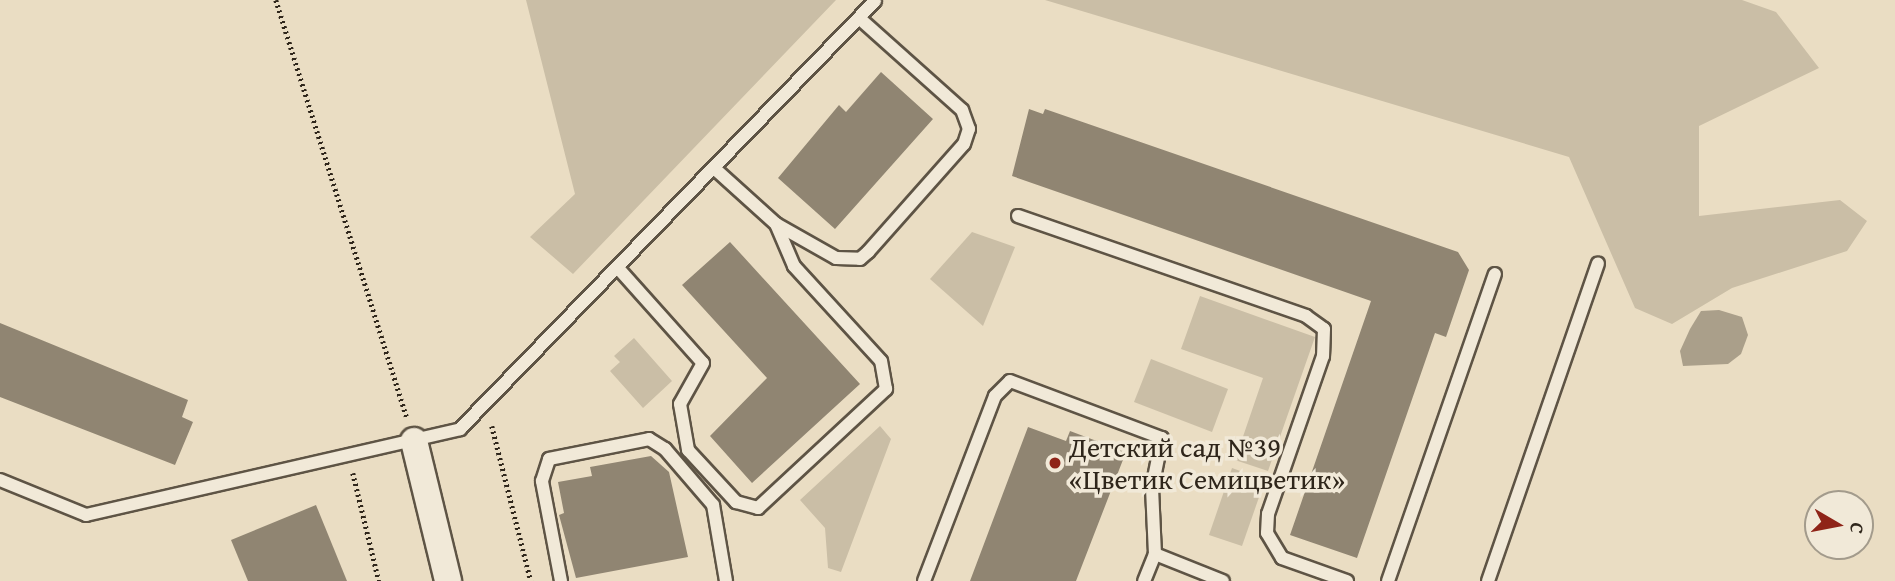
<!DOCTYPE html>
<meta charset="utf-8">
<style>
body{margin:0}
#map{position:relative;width:1895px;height:581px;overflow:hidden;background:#eaddc3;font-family:"Gentium Book Plus",serif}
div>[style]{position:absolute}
.green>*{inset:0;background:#cabea6}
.water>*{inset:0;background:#aa9f8a}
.building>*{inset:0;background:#908572}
.path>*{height:4.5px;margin-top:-2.25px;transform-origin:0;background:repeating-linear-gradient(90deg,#2f261b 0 2px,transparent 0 5.5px)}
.roads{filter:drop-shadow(2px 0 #5e5445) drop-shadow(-2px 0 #5e5445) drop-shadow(0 2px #5e5445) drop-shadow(0 -2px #5e5445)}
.service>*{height:12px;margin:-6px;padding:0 6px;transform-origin:6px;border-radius:6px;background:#f1e9d8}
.minor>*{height:26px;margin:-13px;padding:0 13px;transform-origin:13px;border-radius:13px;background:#f1e9d8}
.dots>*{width:19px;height:19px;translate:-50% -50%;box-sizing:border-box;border:4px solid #f1e9d8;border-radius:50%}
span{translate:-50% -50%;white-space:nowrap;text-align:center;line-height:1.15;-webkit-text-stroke:7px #f1e9d8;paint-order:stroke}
.poi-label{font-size:28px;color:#2f261b}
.left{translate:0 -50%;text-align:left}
.north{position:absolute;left:1804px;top:490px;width:70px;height:70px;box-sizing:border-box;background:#f1e9d8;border:2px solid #a39b8c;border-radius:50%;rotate:100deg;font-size:19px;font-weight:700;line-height:28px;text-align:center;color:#2f261b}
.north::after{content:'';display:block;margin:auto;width:24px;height:32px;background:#8f2418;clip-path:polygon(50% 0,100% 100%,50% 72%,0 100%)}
</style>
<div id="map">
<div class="green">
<i style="clip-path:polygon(526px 0,836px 0,573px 274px,530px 237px,575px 194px)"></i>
<i style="clip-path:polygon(1045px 0,1742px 0,1776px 12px,1819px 68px,1699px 126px,1699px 216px,1840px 200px,1867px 221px,1847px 251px,1732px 288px,1672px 324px,1635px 308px,1569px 157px)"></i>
<i style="clip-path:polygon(972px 232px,1015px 247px,983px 326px,930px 279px)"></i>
<i style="clip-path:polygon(1200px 296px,1315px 337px,1268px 471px,1235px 460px,1263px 378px,1181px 349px)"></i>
<i style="clip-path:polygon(634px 338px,672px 381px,643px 408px,610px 371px,620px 362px,614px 356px)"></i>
<i style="clip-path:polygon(1151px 359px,1228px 389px,1212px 432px,1134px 402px)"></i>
<i style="clip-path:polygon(880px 426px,891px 439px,841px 572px,828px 568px,825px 528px,800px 500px)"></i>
<i style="clip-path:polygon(1232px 468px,1265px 480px,1242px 546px,1209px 535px)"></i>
</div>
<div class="water">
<i style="clip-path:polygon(1719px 310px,1742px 317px,1748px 335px,1741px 354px,1728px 364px,1683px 366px,1680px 351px,1690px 329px,1701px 311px)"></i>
</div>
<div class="building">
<i style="clip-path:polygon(881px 72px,933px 119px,835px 229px,778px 178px,839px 105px,846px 112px)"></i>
<i style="clip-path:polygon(1029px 109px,1043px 114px,1045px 109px,1458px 252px,1469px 270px,1446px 337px,1435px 333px,1357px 558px,1290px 535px,1371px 301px,1012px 176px)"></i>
<i style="clip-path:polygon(730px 242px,860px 384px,752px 483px,710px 436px,767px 378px,682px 285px)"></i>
<i style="clip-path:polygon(0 323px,188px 400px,182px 417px,193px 422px,175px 465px,0 397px)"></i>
<i style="clip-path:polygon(1028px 427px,1066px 441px,1070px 431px,1126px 452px,1076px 581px,970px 581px)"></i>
<i style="clip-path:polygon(651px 456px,669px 472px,688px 557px,576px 578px,559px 515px,564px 513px,558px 482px,592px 476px,590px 467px)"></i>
<i style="clip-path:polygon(316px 505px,347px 581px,248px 581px,231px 540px)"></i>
</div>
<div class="path">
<i style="left:276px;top:0;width:437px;rotate:72.6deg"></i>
<i style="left:492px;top:426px;width:160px;rotate:75.9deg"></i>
<i style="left:353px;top:473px;width:111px;rotate:76.5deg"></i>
</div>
<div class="roads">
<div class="service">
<i style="left:714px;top:168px;width:84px;rotate:42.1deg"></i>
<i style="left:776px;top:224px;width:69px;rotate:29.5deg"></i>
<i style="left:836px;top:258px;width:24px;rotate:2deg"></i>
<i style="left:860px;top:259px;width:11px;rotate:-41deg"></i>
<i style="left:868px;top:252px;width:144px;rotate:-48.4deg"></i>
<i style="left:964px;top:144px;width:16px;rotate:-72deg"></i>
<i style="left:969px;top:129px;width:20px;rotate:-110deg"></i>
<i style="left:962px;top:110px;width:138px;rotate:-138.2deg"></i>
<i style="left:1018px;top:216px;width:305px;rotate:19.1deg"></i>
<i style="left:1306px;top:316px;width:22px;rotate:36deg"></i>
<i style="left:1324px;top:329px;width:27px;rotate:92deg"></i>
<i style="left:1323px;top:356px;width:167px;rotate:109.2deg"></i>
<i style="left:1268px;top:514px;width:19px;rotate:93deg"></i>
<i style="left:1267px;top:533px;width:29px;rotate:59deg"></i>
<i style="left:1282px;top:558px;width:69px;rotate:19.5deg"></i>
<i style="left:618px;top:268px;width:127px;rotate:48.2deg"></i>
<i style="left:703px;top:363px;width:47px;rotate:119.3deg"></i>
<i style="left:680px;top:404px;width:47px;rotate:80.1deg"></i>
<i style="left:688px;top:450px;width:71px;rotate:47.3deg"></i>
<i style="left:736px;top:502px;width:23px;rotate:15deg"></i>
<i style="left:758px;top:508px;width:175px;rotate:-42.9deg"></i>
<i style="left:886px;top:389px;width:28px;rotate:-100deg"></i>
<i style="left:881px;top:361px;width:129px;rotate:-132.5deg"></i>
<i style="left:794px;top:266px;width:46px;rotate:-113.2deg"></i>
<i style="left:0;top:480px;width:93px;rotate:22.1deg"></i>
<i style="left:86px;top:515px;width:384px;rotate:-12.9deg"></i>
<i style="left:460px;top:429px;width:596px;rotate:-45.88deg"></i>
<i style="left:1155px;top:554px;width:73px;rotate:21.7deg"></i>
<i style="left:561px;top:581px;width:102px;rotate:-100.8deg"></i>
<i style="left:542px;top:481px;width:23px;rotate:-72deg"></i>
<i style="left:549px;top:459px;width:102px;rotate:-11.3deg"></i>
<i style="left:649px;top:439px;width:19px;rotate:32deg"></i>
<i style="left:665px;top:449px;width:74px;rotate:49.4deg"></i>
<i style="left:713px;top:505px;width:77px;rotate:80.3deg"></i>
<i style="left:924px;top:581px;width:198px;rotate:-69deg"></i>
<i style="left:995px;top:396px;width:21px;rotate:-45deg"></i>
<i style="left:1010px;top:381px;width:162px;rotate:20.6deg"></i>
<i style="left:1162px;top:438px;width:51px;rotate:101.3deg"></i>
<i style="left:1152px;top:488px;width:66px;rotate:87.4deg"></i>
<i style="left:1155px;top:554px;width:29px;rotate:112deg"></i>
<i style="left:1388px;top:581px;width:325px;rotate:-70.8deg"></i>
<i style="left:1488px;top:581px;width:336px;rotate:-70.9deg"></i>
</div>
<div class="minor">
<i style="left:414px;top:441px;width:144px;rotate:76.3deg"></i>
</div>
</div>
<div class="dots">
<i style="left:1055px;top:463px;background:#8f2418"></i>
</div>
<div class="poi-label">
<span class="left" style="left:1069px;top:463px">Детский сад №39<br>«Цветик Семицветик»</span>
</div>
<div class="north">С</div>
</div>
